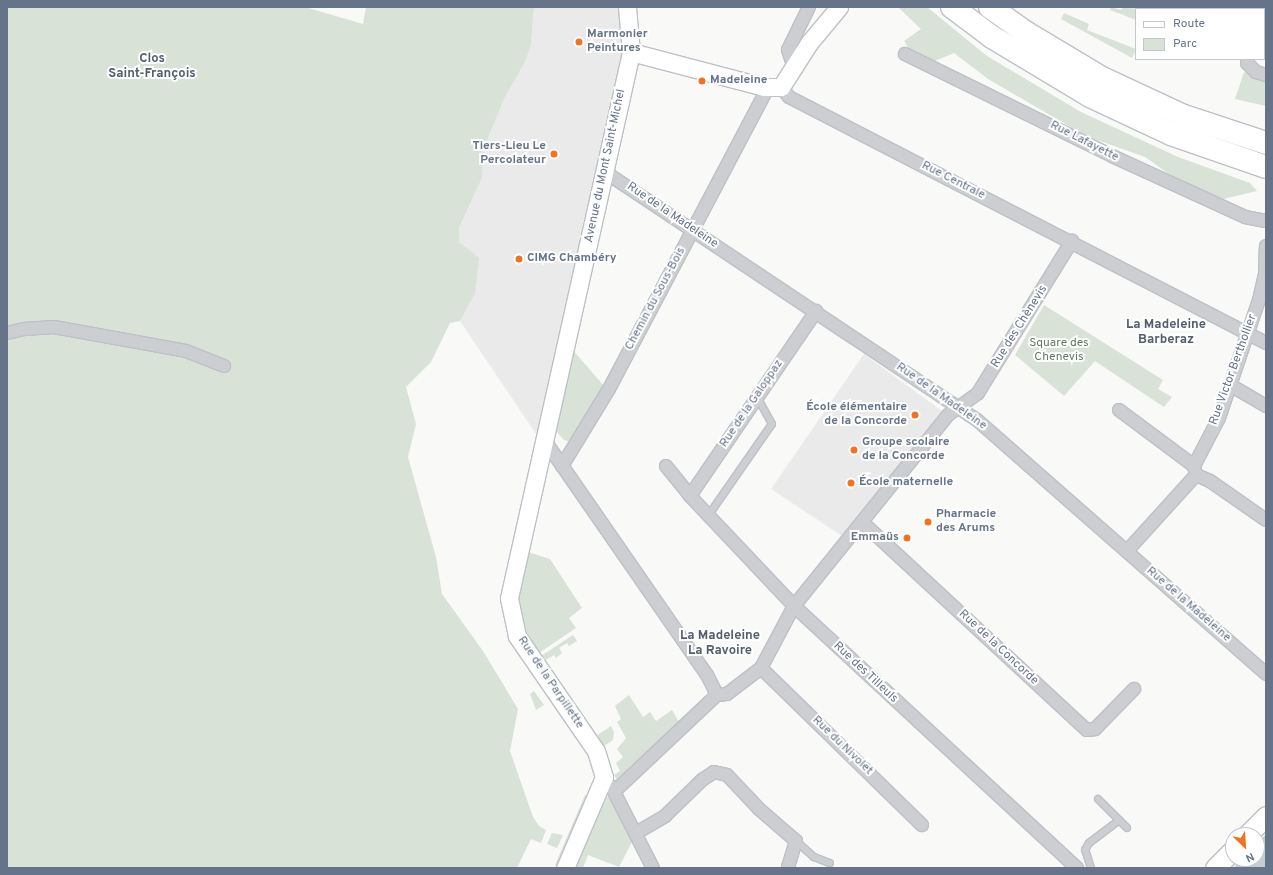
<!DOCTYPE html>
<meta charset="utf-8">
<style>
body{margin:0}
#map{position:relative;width:1273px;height:875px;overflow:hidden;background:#f9f9f7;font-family:Overpass,sans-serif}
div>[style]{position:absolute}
.built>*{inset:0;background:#eaeaea}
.green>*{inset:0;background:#d9e2d7}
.water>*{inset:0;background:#c5ced5}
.roads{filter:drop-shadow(1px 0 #bdc1c7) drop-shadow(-1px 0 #bdc1c7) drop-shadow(0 1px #bdc1c7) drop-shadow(0 -1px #bdc1c7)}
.lane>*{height:6px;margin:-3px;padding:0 3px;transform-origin:3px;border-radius:3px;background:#ccced2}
.street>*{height:12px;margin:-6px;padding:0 6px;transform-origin:6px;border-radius:6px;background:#ccced2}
.secondary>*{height:17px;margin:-8.5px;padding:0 8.5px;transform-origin:8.5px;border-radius:8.5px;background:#fff}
.primary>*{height:19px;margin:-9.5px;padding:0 9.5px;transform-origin:9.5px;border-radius:9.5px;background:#fff}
.highway>*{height:22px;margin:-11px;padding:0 11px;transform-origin:11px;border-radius:11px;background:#fff}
.dots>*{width:11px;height:11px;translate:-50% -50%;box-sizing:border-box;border:2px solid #fff;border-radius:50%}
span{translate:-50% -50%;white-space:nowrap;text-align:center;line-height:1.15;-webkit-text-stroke:4px #fff;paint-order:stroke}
.poi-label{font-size:12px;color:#66748a;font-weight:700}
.left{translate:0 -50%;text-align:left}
.right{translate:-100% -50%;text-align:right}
.street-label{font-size:12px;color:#66748a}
.park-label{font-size:12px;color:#627b61}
.neighbourhood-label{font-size:13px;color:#545f6e;font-weight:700}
.frame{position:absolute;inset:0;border:8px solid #66748a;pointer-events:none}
.legend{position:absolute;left:1135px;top:8px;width:130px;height:52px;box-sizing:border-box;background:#fff;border:1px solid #c2c7d0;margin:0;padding:5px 7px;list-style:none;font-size:12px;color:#66748a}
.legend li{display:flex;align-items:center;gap:8px;height:20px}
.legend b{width:20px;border:1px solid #c2c7d0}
.north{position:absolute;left:1225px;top:827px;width:40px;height:40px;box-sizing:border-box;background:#fff;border:1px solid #c2c7d0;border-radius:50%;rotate:155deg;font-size:11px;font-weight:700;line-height:16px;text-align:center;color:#66748a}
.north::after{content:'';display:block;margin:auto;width:14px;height:18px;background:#f1721f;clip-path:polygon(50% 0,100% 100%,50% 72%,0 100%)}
</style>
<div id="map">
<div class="built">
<i style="clip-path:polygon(534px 7px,627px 7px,631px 52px,545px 441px,536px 434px,460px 321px,475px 294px,459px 242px,459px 228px,482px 178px,484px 148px,505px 97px,525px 62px,531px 45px)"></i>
<i style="clip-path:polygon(864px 354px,942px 411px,842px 536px,771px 489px)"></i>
</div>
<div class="green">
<i style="clip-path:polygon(7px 7px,305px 7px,363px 24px,366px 7px,534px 7px,531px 45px,525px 62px,505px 97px,484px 148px,482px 178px,459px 228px,459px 242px,479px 258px,475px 294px,460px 321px,450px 323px,431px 362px,406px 387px,416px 424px,408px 457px,436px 557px,442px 594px,483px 651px,518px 709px,510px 751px,533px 817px,539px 826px,546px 830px,541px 843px,531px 839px,517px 868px,7px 868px)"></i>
<i style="clip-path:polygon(898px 7px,927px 7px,987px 56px,1081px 112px,1178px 157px,1250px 183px,1257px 191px,1223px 199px,1176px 179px,1145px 157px,1086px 136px,988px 79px,954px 53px,935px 61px,909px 49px,904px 41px,921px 29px)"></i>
<i style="clip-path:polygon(1111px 7px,1121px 10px,1123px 7px,1139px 9px,1136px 9px,1136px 20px,1110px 10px)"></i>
<i style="clip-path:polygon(1064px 13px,1089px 24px,1087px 30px,1136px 49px,1132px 58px,1061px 19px)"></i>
<i style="clip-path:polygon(1244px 72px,1266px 78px,1266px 106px,1235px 99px)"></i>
<i style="clip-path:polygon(1044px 305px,1163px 380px,1158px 389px,1172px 397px,1164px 407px,1095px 361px,1064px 396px,1015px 355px)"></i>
<i style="clip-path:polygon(572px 349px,604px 386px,573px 440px,568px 441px,564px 440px,554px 429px)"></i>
<i style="clip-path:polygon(528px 552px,550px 559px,582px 608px,569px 618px,576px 628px,539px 653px,527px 634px,519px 608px,518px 595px)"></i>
<i style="clip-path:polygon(573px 635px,577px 641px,569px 646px,567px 643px,559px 648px,562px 653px,556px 658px,554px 655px,544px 661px,541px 656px)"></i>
<i style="clip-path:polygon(534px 691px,544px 705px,536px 710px,530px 694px)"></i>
<i style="clip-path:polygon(629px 695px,643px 717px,650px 712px,656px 721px,672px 710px,679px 722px,617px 780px,614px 775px,620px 771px,616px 763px,623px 757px,617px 749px,626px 738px,617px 722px,621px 719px,615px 706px)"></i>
<i style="clip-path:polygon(611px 726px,614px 732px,613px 740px,604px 746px,596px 736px)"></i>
<i style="clip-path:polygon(585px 795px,589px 797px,558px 866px,555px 865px)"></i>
<i style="clip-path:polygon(607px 797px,611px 797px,633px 839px,632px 842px,619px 867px,588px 855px,583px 868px,575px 868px)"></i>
<i style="clip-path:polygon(552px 833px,563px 835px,557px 848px,547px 844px)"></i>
</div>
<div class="water">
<i style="clip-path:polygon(1266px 834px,1266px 868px,1233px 868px,1243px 859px,1257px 859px,1257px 844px)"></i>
</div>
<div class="roads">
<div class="lane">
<i style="left:708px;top:516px;width:112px;rotate:-55.2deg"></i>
<i style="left:772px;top:424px;width:31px;rotate:-119deg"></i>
<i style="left:1098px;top:799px;width:41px;rotate:45deg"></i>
<i style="left:796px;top:841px;width:24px;rotate:42deg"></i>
<i style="left:814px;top:857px;width:17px;rotate:21deg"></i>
<i style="left:1091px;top:868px;width:19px;rotate:-108deg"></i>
<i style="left:1085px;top:850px;width:8px;rotate:-60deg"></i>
<i style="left:1089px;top:843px;width:38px;rotate:-37deg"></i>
</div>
<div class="street">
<i style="left:1264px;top:18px;width:4px;rotate:-56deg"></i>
<i style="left:905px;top:54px;width:231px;rotate:26.2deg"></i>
<i style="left:1112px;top:156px;width:146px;rotate:24.6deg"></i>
<i style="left:1245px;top:217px;width:21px;rotate:11deg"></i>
<i style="left:1247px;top:59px;width:4px;rotate:90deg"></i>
<i style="left:1247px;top:63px;width:13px;rotate:45deg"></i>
<i style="left:1256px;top:72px;width:10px;rotate:17deg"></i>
<i style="left:793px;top:65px;width:16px;rotate:-108deg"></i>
<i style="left:788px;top:50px;width:48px;rotate:-64deg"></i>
<i style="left:781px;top:87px;width:13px;rotate:51deg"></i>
<i style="left:789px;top:97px;width:537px;rotate:27.28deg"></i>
<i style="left:605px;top:172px;width:447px;rotate:33.7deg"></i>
<i style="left:977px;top:420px;width:385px;rotate:41.3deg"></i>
<i style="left:7px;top:333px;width:17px;rotate:-13deg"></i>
<i style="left:24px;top:329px;width:30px;rotate:-4deg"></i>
<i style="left:54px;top:327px;width:134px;rotate:10.3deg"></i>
<i style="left:186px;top:351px;width:41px;rotate:21.5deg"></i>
<i style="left:1230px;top:385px;width:42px;rotate:30.3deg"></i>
<i style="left:1119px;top:410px;width:94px;rotate:36.7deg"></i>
<i style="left:545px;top:441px;width:285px;rotate:55.3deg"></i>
<i style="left:707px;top:675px;width:22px;rotate:63deg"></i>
<i style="left:562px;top:466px;width:90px;rotate:-58.6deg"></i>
<i style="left:609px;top:389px;width:341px;rotate:-62.2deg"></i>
<i style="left:666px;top:466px;width:38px;rotate:51deg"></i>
<i style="left:690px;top:496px;width:151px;rotate:46.6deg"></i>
<i style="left:794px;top:606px;width:386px;rotate:42.8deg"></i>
<i style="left:1196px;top:475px;width:15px;rotate:23deg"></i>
<i style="left:1210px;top:481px;width:68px;rotate:34.9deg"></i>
<i style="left:690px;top:496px;width:224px;rotate:-55.7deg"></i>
<i style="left:862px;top:522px;width:306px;rotate:42.8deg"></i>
<i style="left:1087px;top:730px;width:8px;rotate:-7deg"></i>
<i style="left:1095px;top:729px;width:56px;rotate:-45.7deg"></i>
<i style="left:1127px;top:551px;width:103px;rotate:-47.8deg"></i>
<i style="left:1196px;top:475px;width:9px;rotate:-103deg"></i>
<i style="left:1194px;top:466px;width:54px;rotate:-62.5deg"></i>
<i style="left:1219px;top:418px;width:125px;rotate:-71.3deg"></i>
<i style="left:1259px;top:300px;width:28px;rotate:-77deg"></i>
<i style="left:1265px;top:273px;width:27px;rotate:-88deg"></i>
<i style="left:761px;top:668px;width:225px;rotate:44.3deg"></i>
<i style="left:611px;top:786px;width:92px;rotate:62.9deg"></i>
<i style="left:615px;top:791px;width:140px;rotate:-43.3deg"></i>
<i style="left:717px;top:695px;width:10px;rotate:-6deg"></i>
<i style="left:727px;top:694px;width:43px;rotate:-37.4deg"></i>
<i style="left:761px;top:668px;width:70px;rotate:-62deg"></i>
<i style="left:794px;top:606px;width:245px;rotate:-51.1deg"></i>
<i style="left:948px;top:415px;width:37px;rotate:-36deg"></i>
<i style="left:978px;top:393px;width:179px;rotate:-58.3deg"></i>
<i style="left:636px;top:833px;width:34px;rotate:-30deg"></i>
<i style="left:665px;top:816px;width:52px;rotate:-44.2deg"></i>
<i style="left:702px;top:780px;width:14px;rotate:-34deg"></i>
<i style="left:714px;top:772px;width:13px;rotate:13deg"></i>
<i style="left:727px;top:775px;width:47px;rotate:46.7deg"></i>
<i style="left:759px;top:809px;width:49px;rotate:40.9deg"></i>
<i style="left:796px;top:841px;width:28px;rotate:107deg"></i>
</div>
<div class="secondary">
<i style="left:631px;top:52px;width:138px;rotate:14.7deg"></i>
<i style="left:764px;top:87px;width:17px"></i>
<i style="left:781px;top:87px;width:52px;rotate:-57.5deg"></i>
<i style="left:809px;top:43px;width:47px;rotate:-50.2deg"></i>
<i style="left:565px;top:868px;width:99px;rotate:-66.8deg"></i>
<i style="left:604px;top:777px;width:27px;rotate:-107deg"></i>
<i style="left:596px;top:751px;width:140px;rotate:-124.5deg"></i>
<i style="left:517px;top:636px;width:39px;rotate:-102deg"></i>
<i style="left:509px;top:598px;width:559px;rotate:-77.4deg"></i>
<i style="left:631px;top:52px;width:45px;rotate:-95.1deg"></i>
</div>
<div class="primary">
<i style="left:1247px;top:835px;width:27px;rotate:-45deg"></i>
<i style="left:1215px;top:868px;width:25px;rotate:-45deg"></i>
</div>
<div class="highway">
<i style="left:952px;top:7px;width:50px;rotate:36.9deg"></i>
<i style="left:992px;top:37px;width:114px;rotate:31deg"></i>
<i style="left:1090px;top:96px;width:89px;rotate:25.1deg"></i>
<i style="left:1171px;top:134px;width:101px;rotate:19.2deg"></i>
<i style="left:990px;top:7px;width:43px;rotate:35.5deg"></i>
<i style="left:1025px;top:32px;width:90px;rotate:30.9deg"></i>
<i style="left:1102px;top:78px;width:90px;rotate:24.9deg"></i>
<i style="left:1184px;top:116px;width:86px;rotate:18.2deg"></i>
</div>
</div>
<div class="dots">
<i style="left:579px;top:42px;background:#f1721f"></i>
<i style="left:702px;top:81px;background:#f1721f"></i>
<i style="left:554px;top:154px;background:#f1721f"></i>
<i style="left:519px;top:259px;background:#f1721f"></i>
<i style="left:915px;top:415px;background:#f1721f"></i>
<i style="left:854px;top:450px;background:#f1721f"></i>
<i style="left:851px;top:483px;background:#f1721f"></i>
<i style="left:928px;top:522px;background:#f1721f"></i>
<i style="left:907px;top:538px;background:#f1721f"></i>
</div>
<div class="poi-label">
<span class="left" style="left:587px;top:42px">Marmonier<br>Peintures</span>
<span class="left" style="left:710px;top:81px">Madeleine</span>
<span class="right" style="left:546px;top:154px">Tiers-Lieu Le<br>Percolateur</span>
<span class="left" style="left:527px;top:259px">CIMG Chambéry</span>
<span class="right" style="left:907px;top:415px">École élémentaire<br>de la Concorde</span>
<span class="left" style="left:862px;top:450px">Groupe scolaire<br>de la Concorde</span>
<span class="left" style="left:859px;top:483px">École maternelle</span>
<span class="left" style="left:936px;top:522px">Pharmacie<br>des Arums</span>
<span class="right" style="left:899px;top:538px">Emmaüs</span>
</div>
<div class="street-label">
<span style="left:1084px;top:142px;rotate:27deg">Rue Lafayette</span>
<span style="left:606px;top:166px;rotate:-78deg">Avenue du Mont Saint-Michel</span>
<span style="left:953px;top:181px;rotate:27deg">Rue Centrale</span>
<span style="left:672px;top:216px;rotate:34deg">Rue de la Madeleine</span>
<span style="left:656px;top:299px;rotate:-62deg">Chemin du Sous-Bois</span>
<span style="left:1020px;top:327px;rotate:-58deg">Rue des Chènevis</span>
<span style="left:1234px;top:370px;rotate:-70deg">Rue Victor Berthollier</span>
<span style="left:941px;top:397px;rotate:35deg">Rue de la Madeleine</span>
<span style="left:752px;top:404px;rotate:-56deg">Rue de la Galoppaz</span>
<span style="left:1188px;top:605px;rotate:41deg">Rue de la Madeleine</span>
<span style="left:998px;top:648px;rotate:43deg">Rue de la Concorde</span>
<span style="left:865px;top:673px;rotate:43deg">Rue des Tilleuls</span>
<span style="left:550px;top:683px;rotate:56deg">Rue de la Parpillette</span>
<span style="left:842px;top:746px;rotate:44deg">Rue du Nivolet</span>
</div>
<div class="park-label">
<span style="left:1059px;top:351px">Square des<br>Chenevis</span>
</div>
<div class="neighbourhood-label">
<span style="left:152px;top:67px">Clos<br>Saint-François</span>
<span style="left:1166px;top:333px">La Madeleine<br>Barberaz</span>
<span style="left:720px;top:644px">La Madeleine<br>La Ravoire</span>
</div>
<div class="frame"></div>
<ul class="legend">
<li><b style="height:5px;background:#fff"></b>Route</li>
<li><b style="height:11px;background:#d9e2d7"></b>Parc</li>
</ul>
<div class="north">N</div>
</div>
